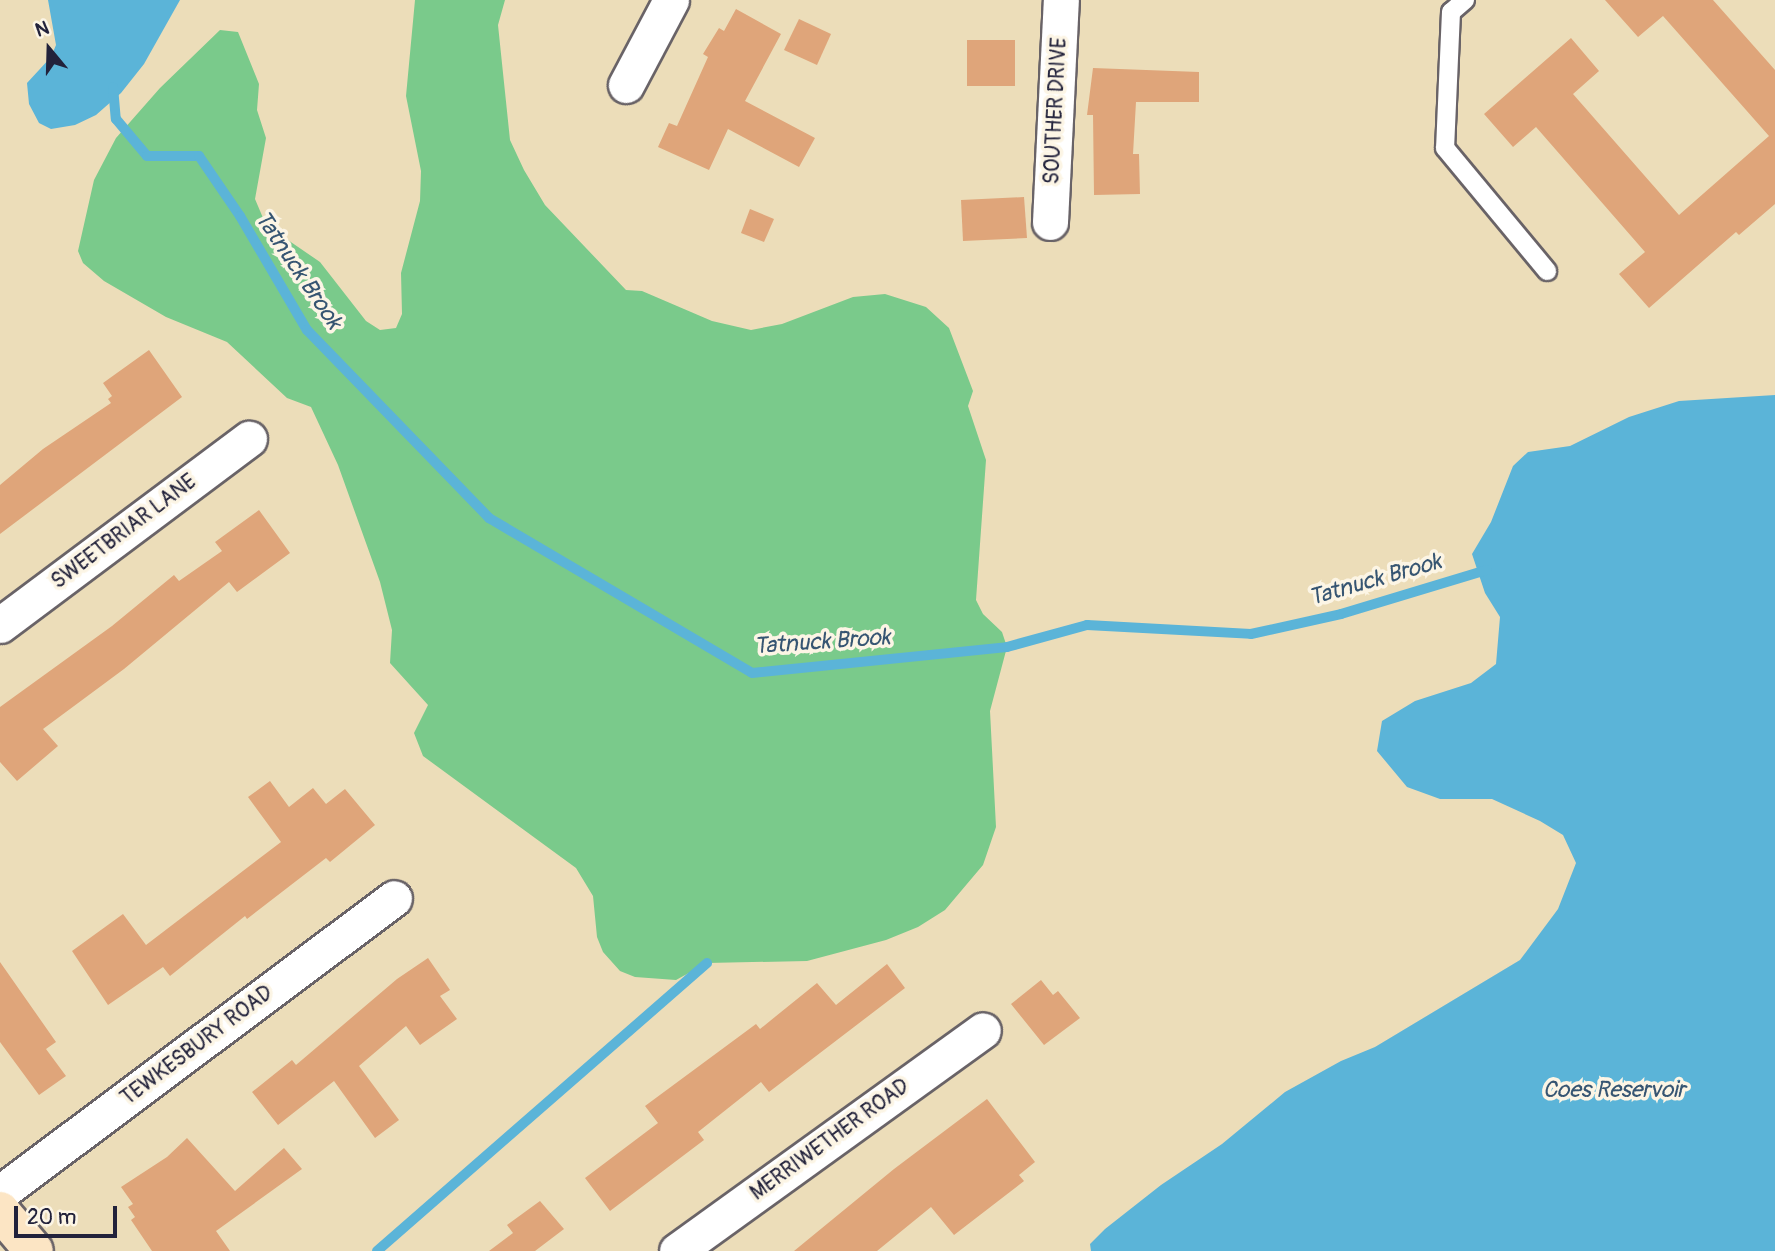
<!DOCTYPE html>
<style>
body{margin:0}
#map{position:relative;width:1775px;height:1251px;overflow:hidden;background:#ecddb9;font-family:Pangolin,sans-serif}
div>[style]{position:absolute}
.green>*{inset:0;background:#7aca8b}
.water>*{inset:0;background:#5bb4d8}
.stream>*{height:10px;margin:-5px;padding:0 5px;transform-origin:5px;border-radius:5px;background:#5bb4d8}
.building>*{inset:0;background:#dfa57a}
.roads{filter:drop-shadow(2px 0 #696367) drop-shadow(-2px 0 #696367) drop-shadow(0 2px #696367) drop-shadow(0 -2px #696367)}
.service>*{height:18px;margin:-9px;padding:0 9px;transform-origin:9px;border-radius:9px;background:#fff}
.minor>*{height:35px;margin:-17.5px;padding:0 17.5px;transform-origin:17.5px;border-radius:17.5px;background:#fff}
.secondary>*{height:38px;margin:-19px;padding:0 19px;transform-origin:19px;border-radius:19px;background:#fce5c4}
span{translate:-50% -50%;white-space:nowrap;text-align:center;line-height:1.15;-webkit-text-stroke:7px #fcf5e5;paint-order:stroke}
.street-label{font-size:21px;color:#22223b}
.water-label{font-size:23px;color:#365572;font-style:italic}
.north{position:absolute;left:14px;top:14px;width:70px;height:70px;-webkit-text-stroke:5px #fcf5e5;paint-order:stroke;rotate:341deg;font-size:19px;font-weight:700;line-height:28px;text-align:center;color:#22223b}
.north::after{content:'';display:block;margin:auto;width:24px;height:32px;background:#22223b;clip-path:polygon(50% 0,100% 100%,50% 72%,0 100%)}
.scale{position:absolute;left:14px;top:1206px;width:103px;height:32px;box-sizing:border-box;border:4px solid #22223b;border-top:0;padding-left:9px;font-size:21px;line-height:24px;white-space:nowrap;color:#22223b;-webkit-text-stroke:5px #fcf5e5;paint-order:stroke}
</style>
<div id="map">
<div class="green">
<i style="clip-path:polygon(415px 0,505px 0,498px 25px,510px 140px,524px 170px,545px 205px,626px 290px,642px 291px,712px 321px,751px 330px,782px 324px,853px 297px,885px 294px,926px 307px,949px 328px,973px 391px,968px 406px,986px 460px,976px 600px,983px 614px,1002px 632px,1007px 647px,990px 711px,996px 827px,983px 865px,945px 910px,918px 927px,886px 940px,807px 961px,707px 963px,676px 980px,635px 977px,620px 971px,603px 952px,597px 937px,593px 896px,576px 868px,423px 756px,414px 733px,428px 705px,390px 663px,392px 630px,380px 582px,338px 465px,311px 407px,287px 398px,227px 342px,166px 317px,104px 281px,83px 263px,78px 251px,94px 180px,116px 138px,160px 88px,220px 30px,238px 32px,259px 84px,257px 110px,266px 138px,255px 199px,266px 225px,320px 262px,366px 321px,380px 330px,396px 328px,402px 314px,401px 273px,420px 201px,421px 171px,406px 96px)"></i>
</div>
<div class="water">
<i style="clip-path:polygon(48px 0,180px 0,144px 64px,121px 93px,96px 115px,75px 125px,51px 129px,39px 123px,29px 104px,27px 83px,51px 57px,56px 45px)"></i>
<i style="clip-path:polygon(1775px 395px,1775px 1251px,1091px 1251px,1090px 1244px,1105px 1229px,1161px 1185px,1222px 1144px,1285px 1092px,1341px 1061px,1375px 1047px,1520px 960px,1558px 909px,1576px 863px,1563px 835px,1540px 821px,1492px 799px,1440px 799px,1407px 787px,1377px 751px,1382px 721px,1415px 701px,1471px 683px,1496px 664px,1500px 617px,1485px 593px,1472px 554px,1491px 522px,1513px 466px,1528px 452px,1570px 446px,1629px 417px,1679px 401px)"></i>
</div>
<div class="stream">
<i style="left:113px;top:87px;width:32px;rotate:85deg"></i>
<i style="left:116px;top:119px;width:48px;rotate:50deg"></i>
<i style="left:147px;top:156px;width:52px"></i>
<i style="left:199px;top:156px;width:73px;rotate:55.7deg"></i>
<i style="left:240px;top:216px;width:132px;rotate:59.6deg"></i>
<i style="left:307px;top:330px;width:262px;rotate:45.9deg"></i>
<i style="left:489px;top:518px;width:305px;rotate:30.5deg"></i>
<i style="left:752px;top:673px;width:256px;rotate:-5.8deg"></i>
<i style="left:1007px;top:647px;width:83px;rotate:-15.4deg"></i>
<i style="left:1087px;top:625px;width:164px;rotate:3.1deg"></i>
<i style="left:1251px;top:634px;width:92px;rotate:-12.5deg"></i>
<i style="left:1341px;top:614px;width:152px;rotate:-16.8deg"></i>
<i style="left:377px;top:1251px;width:438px;rotate:-41.1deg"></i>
</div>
<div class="building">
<i style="clip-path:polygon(1605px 0,1713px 0,1775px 70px,1775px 204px,1739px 235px,1736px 232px,1649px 308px,1619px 274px,1645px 252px,1536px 127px,1513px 147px,1484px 114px,1571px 38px,1599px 71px,1573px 94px,1679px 215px,1769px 136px,1663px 16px,1638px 37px)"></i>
<i style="clip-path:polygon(736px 9px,781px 34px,745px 101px,815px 138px,799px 167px,728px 129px,709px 170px,658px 147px,669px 123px,677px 126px,708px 57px,703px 54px,719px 28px,724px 31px)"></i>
<i style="clip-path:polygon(799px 19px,831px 34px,817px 65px,784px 50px)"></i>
<i style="clip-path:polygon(967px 40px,1015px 40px,1015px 86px,967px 86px)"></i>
<i style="clip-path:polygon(1093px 68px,1199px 72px,1199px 102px,1136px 102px,1133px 154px,1139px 154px,1140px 194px,1094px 195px,1093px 115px,1087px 115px)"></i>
<i style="clip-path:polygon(1024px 197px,1027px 238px,963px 241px,961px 200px)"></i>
<i style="clip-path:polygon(750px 209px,774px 219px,764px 242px,741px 233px)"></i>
<i style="clip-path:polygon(149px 350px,182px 397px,0 534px,0 485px,43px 449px,111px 403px,108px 399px,112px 396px,103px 383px)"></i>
<i style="clip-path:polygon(259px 510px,290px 553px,237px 592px,229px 582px,124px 669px,43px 729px,58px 746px,17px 781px,0 762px,0 707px,112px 626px,174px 575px,179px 581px,222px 551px,215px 542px)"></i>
<i style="clip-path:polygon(270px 781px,289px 807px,313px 788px,326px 804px,345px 789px,375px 825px,330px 862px,326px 858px,247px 919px,245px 916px,170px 976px,163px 967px,108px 1005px,72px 951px,123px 914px,146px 945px,281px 842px,248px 797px)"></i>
<i style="clip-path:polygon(428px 958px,450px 990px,440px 996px,457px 1019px,420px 1045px,406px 1026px,359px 1066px,399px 1120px,375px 1138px,334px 1081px,278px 1125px,252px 1092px,292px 1060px,296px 1065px,397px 979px)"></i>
<i style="clip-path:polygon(0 962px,56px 1042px,46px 1049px,66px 1076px,39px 1095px,0 1042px)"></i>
<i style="clip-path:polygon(887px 964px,905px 988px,769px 1092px,761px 1082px,698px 1132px,704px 1140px,610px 1211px,585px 1178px,658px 1123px,645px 1106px,756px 1024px,760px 1029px,817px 983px,836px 1005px)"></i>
<i style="clip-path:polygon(1041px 980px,1053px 995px,1058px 991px,1080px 1018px,1044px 1045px,1011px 1004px)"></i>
<i style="clip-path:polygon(987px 1099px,1035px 1162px,1019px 1175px,1024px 1181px,954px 1235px,931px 1207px,877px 1251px,794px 1251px,894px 1169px)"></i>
<i style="clip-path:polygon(187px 1138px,235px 1191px,284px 1148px,302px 1169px,216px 1231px,230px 1251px,152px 1251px,131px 1220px,135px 1217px,128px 1207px,133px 1204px,121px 1187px,167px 1157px)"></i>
<i style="clip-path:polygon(540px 1201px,564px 1229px,535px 1251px,489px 1251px,513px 1233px,507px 1225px)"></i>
</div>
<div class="roads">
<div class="service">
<i style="left:1465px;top:0;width:18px;rotate:139deg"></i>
<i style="left:1451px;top:12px;width:136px;rotate:92.5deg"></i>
<i style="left:1445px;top:148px;width:160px;rotate:50.3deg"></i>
</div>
<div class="minor">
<i style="left:626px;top:85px;width:96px;rotate:-62.1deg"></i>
<i style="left:1050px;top:222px;width:222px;rotate:-87.2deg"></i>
<i style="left:0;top:625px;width:311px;rotate:-36.8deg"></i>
<i style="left:0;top:1193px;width:492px;rotate:-36.8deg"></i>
<i style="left:677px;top:1251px;width:377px;rotate:-35.8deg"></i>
</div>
<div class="secondary">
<i style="left:0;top:1211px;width:52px;rotate:49.6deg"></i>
</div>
</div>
<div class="street-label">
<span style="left:1056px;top:111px;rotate:-87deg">SOUTHER DRIVE</span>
<span style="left:124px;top:532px;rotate:-37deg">SWEETBRIAR LANE</span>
<span style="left:197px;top:1046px;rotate:-37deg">TEWKESBURY ROAD</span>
<span style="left:830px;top:1140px;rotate:-36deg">MERRIWETHER ROAD</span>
</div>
<div class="water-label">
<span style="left:298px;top:270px;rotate:56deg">Tatnuck Brook</span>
<span style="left:1375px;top:580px;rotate:-16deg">Tatnuck Brook</span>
<span style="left:822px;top:642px;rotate:-4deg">Tatnuck Brook</span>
<span style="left:1614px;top:1090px">Coes Reservoir</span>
</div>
<div class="north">N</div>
<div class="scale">20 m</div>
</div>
